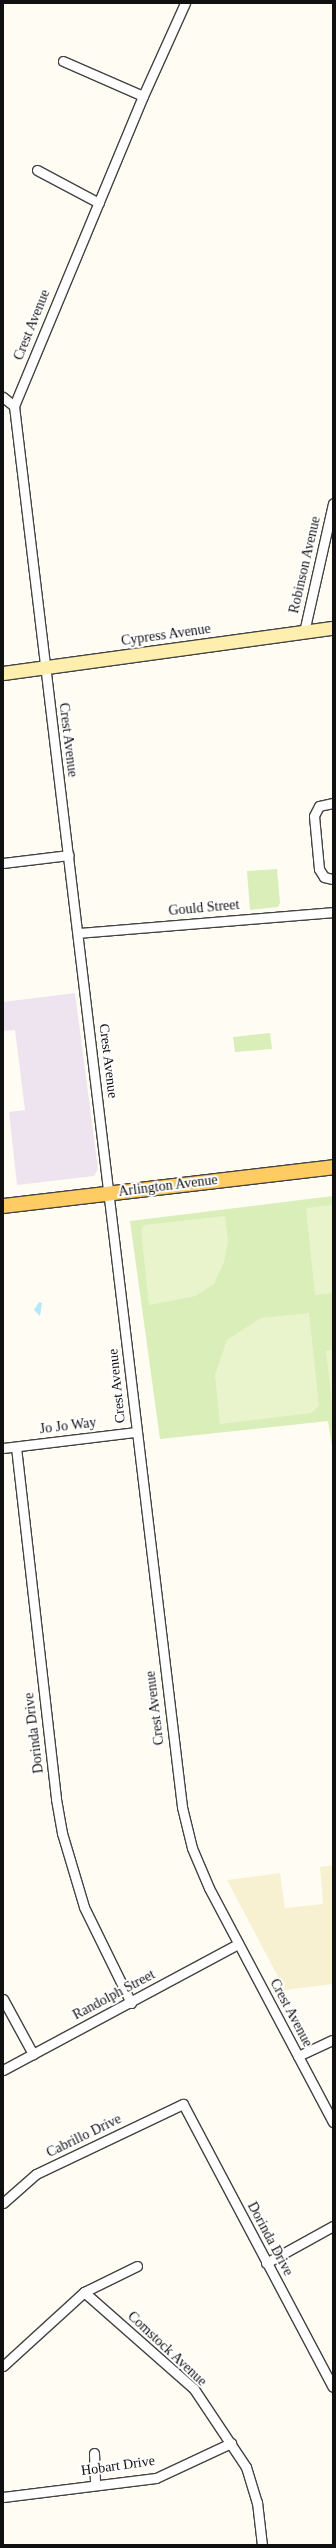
<!DOCTYPE html>
<style>
body{margin:0}
#map{position:relative;width:336px;height:2548px;overflow:hidden;background:#fffcf3;font-family:Georgia,serif}
div>[style]{position:absolute}
.industrial>*{inset:0;background:#ede4ef}
.farmland>*{inset:0;background:#f8f1d1}
.green>*{inset:0;background:#d9eeb9}
.pitch>*{inset:0;background:#eaf4cc}
.water>*{inset:0;background:#b4e7fb}
.roads{filter:drop-shadow(1px 0 #434343) drop-shadow(-1px 0 #434343) drop-shadow(0 1px #434343) drop-shadow(0 -1px #434343)}
.street>*{height:9px;margin:-4.5px;padding:0 4.5px;transform-origin:4.5px;border-radius:4.5px;background:#fff}
.secondary>*{height:13px;margin:-6.5px;padding:0 6.5px;transform-origin:6.5px;border-radius:6.5px;background:#ffefae}
.primary>*{height:14px;margin:-7px;padding:0 7px;transform-origin:7px;border-radius:7px;background:#ffcb63}
span{translate:-50% -50%;white-space:nowrap;text-align:center;line-height:1.15;-webkit-text-stroke:4px #fff;paint-order:stroke}
.street-label{font-size:14px;color:#101010}
.frame{position:absolute;inset:0;border:4px solid #101010;pointer-events:none}
</style>
<div id="map">
<div class="industrial">
<i style="clip-path:polygon(75px 993px,98px 1169px,94px 1176px,17px 1185px,9px 1112px,25px 1110px,15px 1030px,3px 1031px,3px 1002px)"></i>
</div>
<div class="farmland">
<i style="clip-path:polygon(333px 1865px,333px 1984px,285px 1990px,227px 1880px,280px 1873px,285px 1908px,323px 1904px,320px 1867px)"></i>
</div>
<div class="green">
<i style="clip-path:polygon(277px 869px,280px 903px,278px 907px,250px 910px,247px 871px)"></i>
<i style="clip-path:polygon(270px 1033px,272px 1049px,235px 1052px,233px 1037px)"></i>
<i style="clip-path:polygon(333px 1196px,333px 1452px,328px 1421px,160px 1439px,130px 1221px)"></i>
</div>
<div class="pitch">
<i style="clip-path:polygon(333px 1205px,333px 1293px,315px 1295px,306px 1208px)"></i>
<i style="clip-path:polygon(225px 1216px,228px 1241px,224px 1262px,214px 1284px,196px 1296px,149px 1305px,141px 1230px,144px 1225px)"></i>
<i style="clip-path:polygon(309px 1313px,319px 1406px,311px 1413px,220px 1424px,215px 1375px,227px 1340px,261px 1318px)"></i>
<i style="clip-path:polygon(333px 1350px,333px 1413px,326px 1351px)"></i>
</div>
<div class="water">
<i style="clip-path:polygon(39px 1302px,42px 1303px,40px 1316px,34px 1310px)"></i>
</div>
<div class="roads">
<div class="street">
<i style="left:185px;top:3px;width:102px;rotate:114.3deg"></i>
<i style="left:143px;top:96px;width:336px;rotate:112.6deg"></i>
<i style="left:14px;top:406px;width:1411px;rotate:83.16deg"></i>
<i style="left:182px;top:1807px;width:42px;rotate:76.3deg"></i>
<i style="left:192px;top:1848px;width:43px;rotate:67deg"></i>
<i style="left:209px;top:1888px;width:265px;rotate:62.1deg"></i>
<i style="left:63px;top:61px;width:87px;rotate:23.6deg"></i>
<i style="left:37px;top:170px;width:70px;rotate:28deg"></i>
<i style="left:3px;top:397px;width:14px;rotate:39deg"></i>
<i style="left:304px;top:632px;width:132px;rotate:-77.3deg"></i>
<i style="left:333px;top:803px;width:14px;rotate:168deg"></i>
<i style="left:319px;top:806px;width:11px;rotate:117deg"></i>
<i style="left:314px;top:816px;width:53px;rotate:84.6deg"></i>
<i style="left:319px;top:869px;width:9px;rotate:58deg"></i>
<i style="left:324px;top:877px;width:9px;rotate:13deg"></i>
<i style="left:3px;top:863px;width:66px;rotate:-6.9deg"></i>
<i style="left:78px;top:933px;width:256px;rotate:-4.7deg"></i>
<i style="left:16px;top:1447px;width:354px;rotate:83.5deg"></i>
<i style="left:56px;top:1799px;width:35px;rotate:80deg"></i>
<i style="left:62px;top:1833px;width:77px;rotate:73.4deg"></i>
<i style="left:84px;top:1907px;width:107px;rotate:63.9deg"></i>
<i style="left:3px;top:1448px;width:134px;rotate:-6.9deg"></i>
<i style="left:3px;top:1999px;width:63px;rotate:61.4deg"></i>
<i style="left:298px;top:2056px;width:38px;rotate:-25deg"></i>
<i style="left:3px;top:2070px;width:267px;rotate:-28.2deg"></i>
<i style="left:3px;top:2203px;width:44px;rotate:-41.3deg"></i>
<i style="left:36px;top:2174px;width:163px;rotate:-25.5deg"></i>
<i style="left:183px;top:2104px;width:320px;rotate:62.1deg"></i>
<i style="left:266px;top:2263px;width:77px;rotate:-28.9deg"></i>
<i style="left:84px;top:2292px;width:147px;rotate:41.4deg"></i>
<i style="left:194px;top:2389px;width:94px;rotate:56.3deg"></i>
<i style="left:246px;top:2467px;width:37px;rotate:73deg"></i>
<i style="left:257px;top:2502px;width:43px;rotate:83.4deg"></i>
<i style="left:3px;top:2366px;width:110px;rotate:-42.4deg"></i>
<i style="left:84px;top:2292px;width:59px;rotate:-26.1deg"></i>
<i style="left:94px;top:2453px;width:31px;rotate:88deg"></i>
<i style="left:3px;top:2497px;width:154px;rotate:-7.1deg"></i>
<i style="left:156px;top:2478px;width:83px;rotate:-25deg"></i>
</div>
<div class="secondary">
<i style="left:3px;top:673px;width:333px;rotate:-7.8deg"></i>
</div>
<div class="primary">
<i style="left:3px;top:1206px;width:332px;rotate:-6.7deg"></i>
</div>
</div>
<div class="street-label">
<span style="left:32px;top:325px;rotate:-68deg">Crest Avenue</span>
<span style="left:305px;top:565px;rotate:-77deg">Robinson Avenue</span>
<span style="left:166px;top:635px;rotate:-8deg">Cypress Avenue</span>
<span style="left:68px;top:740px;rotate:83deg">Crest Avenue</span>
<span style="left:204px;top:908px;rotate:-5deg">Gould Street</span>
<span style="left:108px;top:1061px;rotate:83deg">Crest Avenue</span>
<span style="left:168px;top:1186px;rotate:-7deg">Arlington Avenue</span>
<span style="left:117px;top:1386px;rotate:-96deg">Crest Avenue</span>
<span style="left:68px;top:1426px;rotate:-7deg">Jo Jo Way</span>
<span style="left:155px;top:1708px;rotate:-97deg">Crest Avenue</span>
<span style="left:34px;top:1733px;rotate:-97deg">Dorinda Drive</span>
<span style="left:114px;top:1995px;rotate:-28deg">Randolph Street</span>
<span style="left:291px;top:2013px;rotate:62deg">Crest Avenue</span>
<span style="left:84px;top:2136px;rotate:-26deg">Cabrillo Drive</span>
<span style="left:270px;top:2239px;rotate:62deg">Dorinda Drive</span>
<span style="left:167px;top:2349px;rotate:43deg">Comstock Avenue</span>
<span style="left:118px;top:2466px;rotate:-8deg">Hobart Drive</span>
</div>
<div class="frame"></div>
</div>
